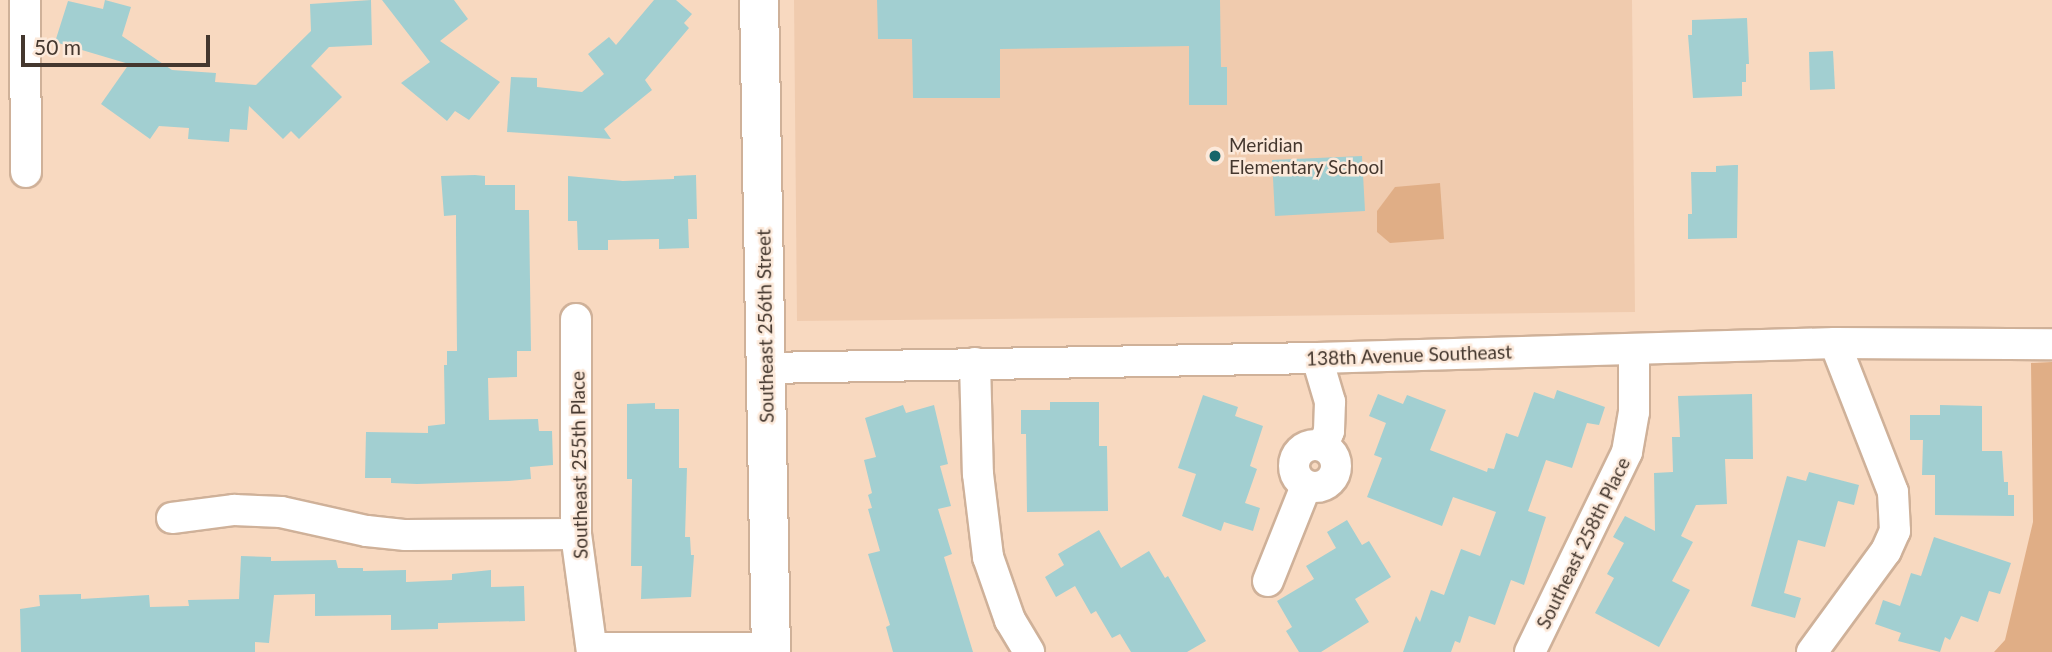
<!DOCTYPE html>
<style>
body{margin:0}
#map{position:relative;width:2052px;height:652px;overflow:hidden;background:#f8d9c0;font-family:Lato,sans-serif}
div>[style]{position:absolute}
.built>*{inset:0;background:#f0cbae}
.green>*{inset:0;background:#e0ae86}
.building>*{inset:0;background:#a2cfd1}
.roads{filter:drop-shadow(2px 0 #cfb199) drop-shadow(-2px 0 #cfb199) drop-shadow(0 2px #cfb199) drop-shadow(0 -2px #cfb199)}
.street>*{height:30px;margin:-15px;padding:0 15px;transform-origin:15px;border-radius:15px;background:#fff}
.street>.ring{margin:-15px;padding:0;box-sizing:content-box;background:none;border:30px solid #fff;border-radius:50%}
.secondary>*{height:38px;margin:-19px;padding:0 19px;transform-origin:19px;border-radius:19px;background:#fff}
.dots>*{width:19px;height:19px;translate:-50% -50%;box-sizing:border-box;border:4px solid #fce9da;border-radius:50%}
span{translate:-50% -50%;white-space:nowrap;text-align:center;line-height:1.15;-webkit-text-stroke:5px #fce9da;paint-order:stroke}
.poi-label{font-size:19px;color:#44372e}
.left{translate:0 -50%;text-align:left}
.street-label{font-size:19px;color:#44372e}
.scale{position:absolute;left:21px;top:35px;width:189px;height:32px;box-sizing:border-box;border:4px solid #44372e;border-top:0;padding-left:9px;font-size:21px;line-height:24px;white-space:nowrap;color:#44372e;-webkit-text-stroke:5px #fce9da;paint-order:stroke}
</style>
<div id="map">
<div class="built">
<i style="clip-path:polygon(794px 0,1632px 0,1635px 312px,797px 321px)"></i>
</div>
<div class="green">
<i style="clip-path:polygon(1440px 183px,1444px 239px,1390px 243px,1377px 232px,1377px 211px,1395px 187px)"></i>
<i style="clip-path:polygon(2052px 362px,2052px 652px,1994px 652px,2005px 640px,2033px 522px,2031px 363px)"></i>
</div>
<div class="building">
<i style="clip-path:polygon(105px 0,131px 7px,122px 36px,172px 70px,216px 73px,215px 82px,256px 85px,311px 31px,310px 4px,371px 0,372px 45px,329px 47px,311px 66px,342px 97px,299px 139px,291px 131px,283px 139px,249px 106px,247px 130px,230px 129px,229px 142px,188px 139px,189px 128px,159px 126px,150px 139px,101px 104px,129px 64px,55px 42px,68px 1px,103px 9px)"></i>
<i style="clip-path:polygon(382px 0,454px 0,468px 19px,440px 41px,500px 82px,469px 120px,455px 111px,447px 121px,401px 83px,430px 62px)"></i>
<i style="clip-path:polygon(654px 0,676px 0,692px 14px,684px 23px,689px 28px,645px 80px,652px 90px,604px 129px,611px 139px,507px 132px,511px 77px,537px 78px,537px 87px,582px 92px,604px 74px,588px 54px,609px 37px,616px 45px)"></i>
<i style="clip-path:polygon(877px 0,1220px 0,1221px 67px,1227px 67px,1227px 105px,1189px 105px,1189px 46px,1000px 49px,1000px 98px,913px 98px,912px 39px,878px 39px)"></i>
<i style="clip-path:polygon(1747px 18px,1749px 64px,1746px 64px,1746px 82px,1742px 82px,1742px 96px,1693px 98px,1688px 35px,1692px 35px,1692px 20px)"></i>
<i style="clip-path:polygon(1833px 51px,1835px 89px,1810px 90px,1809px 52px)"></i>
<i style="clip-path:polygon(1362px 156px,1365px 211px,1275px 216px,1272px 160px)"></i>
<i style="clip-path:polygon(1735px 165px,1738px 165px,1737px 238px,1688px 239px,1688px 214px,1692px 214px,1691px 172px,1716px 172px,1716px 166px)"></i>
<i style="clip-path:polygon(475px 175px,485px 176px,485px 185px,515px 185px,515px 210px,529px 210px,531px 351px,517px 351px,517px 377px,488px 378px,489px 420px,538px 419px,539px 431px,552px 431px,553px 465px,530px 467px,531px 479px,509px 481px,417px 484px,391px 483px,391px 478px,365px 478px,366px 432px,428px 433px,428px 426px,445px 424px,444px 365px,447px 365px,447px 351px,457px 351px,456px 232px,456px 215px,444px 216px,441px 176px)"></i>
<i style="clip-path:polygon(696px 175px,697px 219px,688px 219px,689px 248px,659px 249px,659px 239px,608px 240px,608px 250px,578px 250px,577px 221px,568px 221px,568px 176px,623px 181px,674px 179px,674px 176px)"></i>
<i style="clip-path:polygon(1557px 390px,1605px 407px,1599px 425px,1587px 423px,1572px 468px,1546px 460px,1528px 511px,1546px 517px,1524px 585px,1511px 580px,1495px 625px,1469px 616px,1460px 643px,1455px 641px,1451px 652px,1403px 652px,1416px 616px,1420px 622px,1431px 590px,1444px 595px,1461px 549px,1480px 556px,1496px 512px,1453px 497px,1442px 526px,1367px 497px,1382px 458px,1374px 455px,1386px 423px,1369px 416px,1378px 394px,1403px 404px,1407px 395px,1446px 410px,1430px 450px,1487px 472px,1488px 468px,1494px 469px,1506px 433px,1518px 437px,1534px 392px,1554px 399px)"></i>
<i style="clip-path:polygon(1752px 394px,1753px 459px,1725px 459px,1727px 504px,1696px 505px,1681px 536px,1693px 542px,1672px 581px,1690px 590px,1659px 647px,1595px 613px,1614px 578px,1607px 574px,1624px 543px,1613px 537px,1625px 516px,1655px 531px,1654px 473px,1673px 472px,1672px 437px,1680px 437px,1678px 396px)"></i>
<i style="clip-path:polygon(1203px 395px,1238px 407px,1235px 416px,1263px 426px,1250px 466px,1257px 469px,1245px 503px,1260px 508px,1253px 531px,1224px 522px,1221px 531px,1182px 516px,1196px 474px,1178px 468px)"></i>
<i style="clip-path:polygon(1050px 402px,1099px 402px,1099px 446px,1107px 446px,1108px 511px,1027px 512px,1026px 434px,1021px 434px,1021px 410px,1050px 410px)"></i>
<i style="clip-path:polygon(655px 403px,655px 409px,679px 409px,679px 468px,687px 468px,685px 537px,690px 537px,691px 555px,694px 555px,691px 597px,641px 599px,642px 566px,631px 566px,632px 479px,627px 479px,627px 404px)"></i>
<i style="clip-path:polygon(903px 405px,906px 413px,934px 405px,948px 464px,940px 466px,951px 506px,938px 509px,952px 554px,944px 557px,973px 652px,893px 652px,886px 627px,890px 625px,868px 554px,880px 551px,868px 509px,872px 508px,868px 495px,872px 493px,864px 460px,876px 457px,865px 418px)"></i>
<i style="clip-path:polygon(1940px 405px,1982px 406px,1982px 451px,2002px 451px,2004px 482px,2008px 482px,2008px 495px,2014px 495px,2014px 516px,1935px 515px,1935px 475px,1922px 475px,1923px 440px,1910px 440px,1910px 415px,1940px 415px)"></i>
<i style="clip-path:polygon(1809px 472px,1859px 485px,1854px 505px,1838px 501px,1825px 547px,1798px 540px,1784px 593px,1801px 598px,1795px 618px,1751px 606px,1787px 476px,1806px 481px)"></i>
<i style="clip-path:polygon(1347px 520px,1362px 545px,1369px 541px,1391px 577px,1355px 599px,1369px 622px,1321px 652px,1299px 652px,1286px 631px,1292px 627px,1277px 601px,1314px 579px,1306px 566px,1336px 548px,1327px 532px)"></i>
<i style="clip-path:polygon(1099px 530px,1121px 568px,1149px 551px,1165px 578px,1168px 576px,1206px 641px,1187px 652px,1131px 652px,1120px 634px,1112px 638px,1096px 611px,1091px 614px,1075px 586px,1056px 597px,1045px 577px,1064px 565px,1058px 554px)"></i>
<i style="clip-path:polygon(1934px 537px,2011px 563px,2000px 594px,1989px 591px,1978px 622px,1961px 616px,1950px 640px,1945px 637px,1940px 652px,1898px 641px,1901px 633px,1875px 624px,1883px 600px,1900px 606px,1911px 573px,1921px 576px)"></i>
<i style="clip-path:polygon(241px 556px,271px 557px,271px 561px,336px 560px,338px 568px,363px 568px,363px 571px,406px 570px,406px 582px,452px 580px,452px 574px,491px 570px,491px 587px,524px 586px,525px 621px,438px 623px,438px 629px,391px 630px,391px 615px,315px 616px,315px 594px,274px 595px,269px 643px,255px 642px,255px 652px,21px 652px,20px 609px,40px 606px,39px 595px,81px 594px,81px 599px,149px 595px,150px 607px,189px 606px,188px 600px,239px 599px)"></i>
</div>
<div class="roads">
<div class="street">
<i style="left:25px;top:0;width:172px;rotate:89.7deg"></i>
<i style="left:576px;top:319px;width:215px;rotate:90deg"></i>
<i style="left:576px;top:534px;width:119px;rotate:82.3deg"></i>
<i style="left:1317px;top:358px;width:46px;rotate:73.5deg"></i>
<i style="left:1330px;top:402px;width:29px;rotate:92deg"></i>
<i style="left:1329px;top:431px;width:16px;rotate:112deg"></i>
<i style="left:975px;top:363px;width:111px;rotate:88.5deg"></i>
<i style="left:978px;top:474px;width:84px;rotate:83.1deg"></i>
<i style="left:988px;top:557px;width:67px;rotate:70.8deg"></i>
<i style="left:1010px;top:620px;width:37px;rotate:59deg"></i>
<i style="left:766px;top:368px;width:551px;rotate:-1.04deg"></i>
<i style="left:1317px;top:358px;width:518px;rotate:-1.66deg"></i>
<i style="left:1835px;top:343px;width:217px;rotate:0.3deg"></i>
<i class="ring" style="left:1294px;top:445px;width:12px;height:12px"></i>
<i style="left:172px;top:518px;width:63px;rotate:-7.4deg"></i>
<i style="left:234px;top:510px;width:47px;rotate:2.4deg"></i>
<i style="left:281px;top:512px;width:88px;rotate:12.5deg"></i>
<i style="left:367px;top:531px;width:39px;rotate:6deg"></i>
<i style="left:406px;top:535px;width:170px;rotate:-0.3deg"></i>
<i style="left:1268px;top:581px;width:102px;rotate:-68.2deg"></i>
<i style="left:592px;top:648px;width:179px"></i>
<i style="left:1530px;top:652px;width:222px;rotate:-64.1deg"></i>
<i style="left:1627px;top:452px;width:41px;rotate:-80.1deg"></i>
<i style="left:1634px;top:412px;width:63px;rotate:-90deg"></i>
<i style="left:1812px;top:652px;width:125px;rotate:-53.8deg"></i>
<i style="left:1886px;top:551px;width:22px;rotate:-66deg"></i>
<i style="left:1895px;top:531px;width:39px;rotate:-93deg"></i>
<i style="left:1893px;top:492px;width:160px;rotate:-111.3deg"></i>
</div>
<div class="secondary">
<i style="left:759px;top:0;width:652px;rotate:88.95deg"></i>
</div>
</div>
<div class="dots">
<i style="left:1215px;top:156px;background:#176669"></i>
</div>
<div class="poi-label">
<span class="left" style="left:1229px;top:156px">Meridian<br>Elementary School</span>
</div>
<div class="street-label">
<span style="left:765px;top:326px;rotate:-91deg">Southeast 256th Street</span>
<span style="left:1409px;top:355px;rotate:-2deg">138th Avenue Southeast</span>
<span style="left:579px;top:465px;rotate:-91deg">Southeast 255th Place</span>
<span style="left:1583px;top:543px;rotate:-64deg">Southeast 258th Place</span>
</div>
<div class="scale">50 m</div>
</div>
